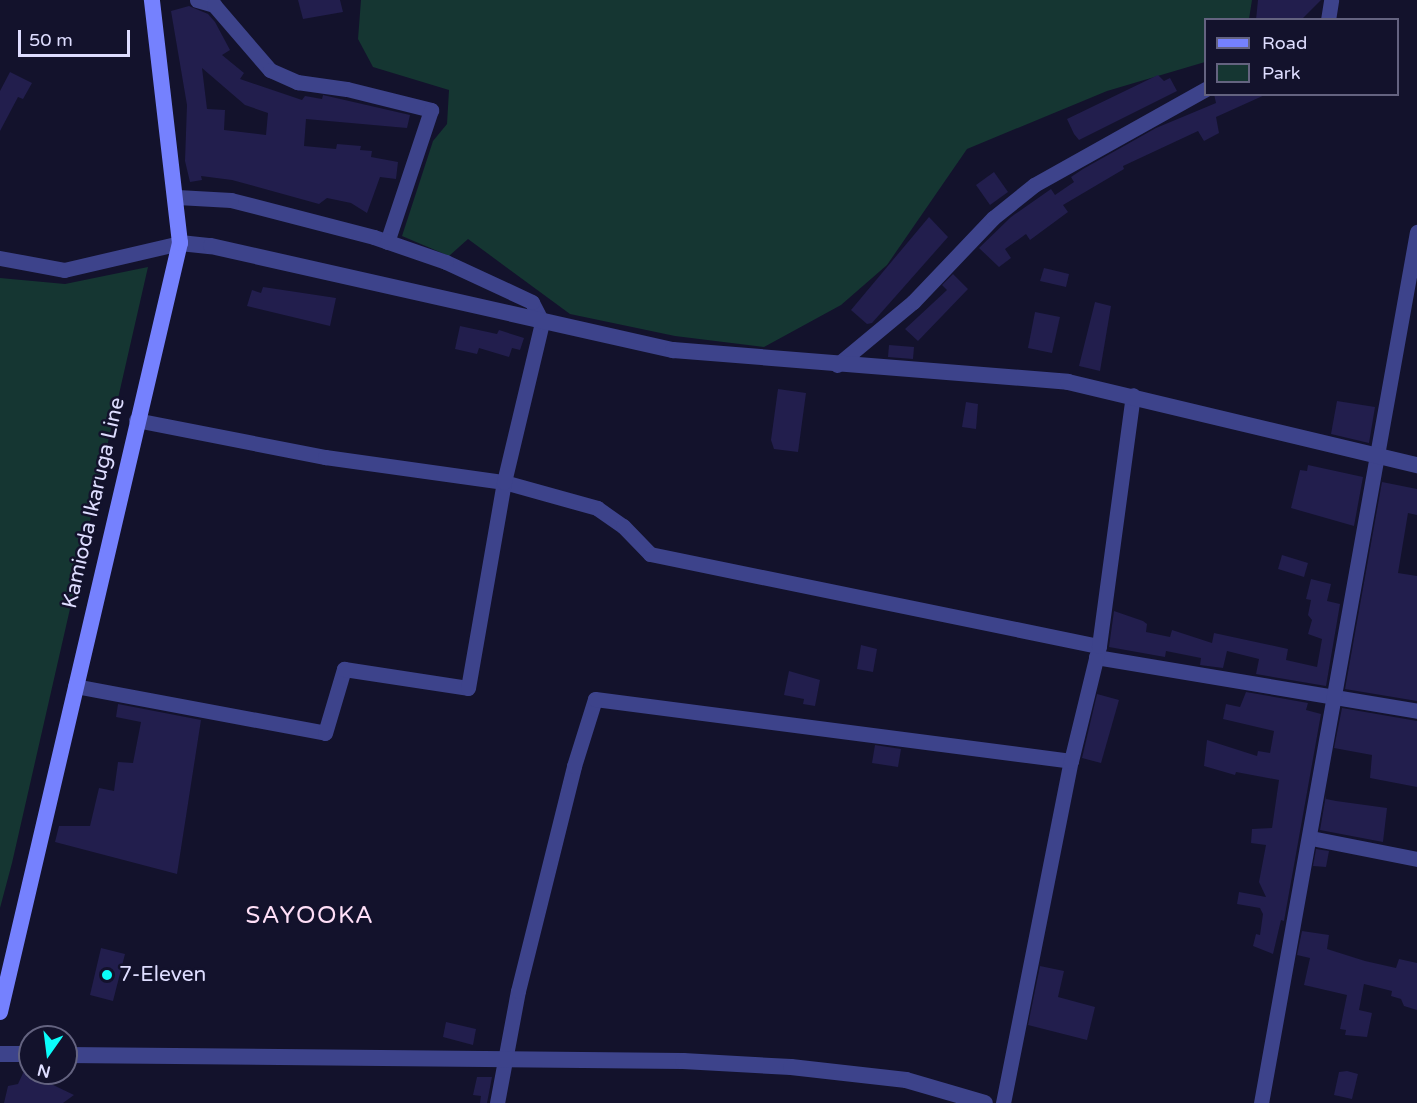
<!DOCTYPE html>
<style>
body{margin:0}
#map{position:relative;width:1417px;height:1103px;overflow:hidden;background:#13122c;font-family:"Varela Round",sans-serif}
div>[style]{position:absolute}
.green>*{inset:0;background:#153632}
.building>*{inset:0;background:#221e4d}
.minor>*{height:15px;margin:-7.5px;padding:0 7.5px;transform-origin:7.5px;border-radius:7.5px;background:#3d438b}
.tertiary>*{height:16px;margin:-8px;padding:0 8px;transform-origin:8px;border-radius:8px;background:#3d438b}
.secondary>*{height:16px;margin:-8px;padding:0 8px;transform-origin:8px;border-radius:8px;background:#7581fe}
.dots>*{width:16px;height:16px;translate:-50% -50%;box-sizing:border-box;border:3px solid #13122c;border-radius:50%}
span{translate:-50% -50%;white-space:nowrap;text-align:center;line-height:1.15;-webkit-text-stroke:5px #13122c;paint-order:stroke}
.street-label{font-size:21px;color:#deddff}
.poi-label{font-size:21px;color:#deddff}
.left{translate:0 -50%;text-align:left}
.quarter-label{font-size:24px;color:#ffdff7;letter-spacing:1.5px}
.legend{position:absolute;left:1204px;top:18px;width:195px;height:78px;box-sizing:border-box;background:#13122c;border:2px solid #646380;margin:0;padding:8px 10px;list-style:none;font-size:18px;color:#deddff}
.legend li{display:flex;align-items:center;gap:12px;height:30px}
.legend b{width:30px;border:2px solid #646380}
.north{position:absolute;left:18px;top:1025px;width:60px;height:60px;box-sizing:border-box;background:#13122c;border:2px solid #646380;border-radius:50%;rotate:194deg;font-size:16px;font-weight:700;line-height:24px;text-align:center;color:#deddff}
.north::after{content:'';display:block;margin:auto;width:21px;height:27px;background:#0bfdfb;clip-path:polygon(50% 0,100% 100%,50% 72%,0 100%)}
.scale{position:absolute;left:18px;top:30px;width:112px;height:27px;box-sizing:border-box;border:3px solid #deddff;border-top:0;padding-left:8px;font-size:18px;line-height:21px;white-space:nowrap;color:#deddff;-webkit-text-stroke:4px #13122c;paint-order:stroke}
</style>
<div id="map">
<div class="green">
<i style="clip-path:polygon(361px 0,1252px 0,1249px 19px,1206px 20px,1205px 62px,1107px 91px,967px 149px,887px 265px,841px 305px,764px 347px,675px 336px,570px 314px,468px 239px,449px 256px,402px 236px,433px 141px,447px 124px,449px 90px,373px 67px,358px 39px)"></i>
<i style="clip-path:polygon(148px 267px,12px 863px,0 908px,0 278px,65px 284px)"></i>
</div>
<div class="building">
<i style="clip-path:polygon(298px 0,340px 0,343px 12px,303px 19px)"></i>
<i style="clip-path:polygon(1258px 0,1321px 0,1301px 20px,1256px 20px)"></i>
<i style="clip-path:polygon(evenodd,189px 6px,208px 14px,215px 22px,230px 50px,222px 55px,244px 73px,240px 79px,302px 100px,305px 96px,322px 99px,323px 95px,410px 115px,407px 128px,306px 119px,304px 146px,336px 149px,337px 144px,361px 146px,360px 150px,372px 151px,371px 157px,398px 162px,396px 179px,380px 177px,367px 213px,351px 203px,327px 198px,319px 204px,232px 180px,201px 176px,202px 180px,190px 182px,185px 161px,187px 105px,171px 11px,189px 6px,202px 68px,245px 105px,268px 113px,266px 135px,224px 130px,225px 110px,207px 109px,202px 68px)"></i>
<i style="clip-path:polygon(10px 72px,32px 83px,23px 99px,18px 97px,0 131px,0 91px)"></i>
<i style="clip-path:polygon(1158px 75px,1164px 81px,1170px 78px,1177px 91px,1079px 140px,1074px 134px,1067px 119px)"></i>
<i style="clip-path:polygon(1214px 94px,1267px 94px,1216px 117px,1219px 133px,1204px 141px,1198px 131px,1123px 166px,1124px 169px,1063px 205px,1068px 212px,1030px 240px,1026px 234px,1005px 249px,1011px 258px,999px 267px,979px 248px,1011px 217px,1051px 189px,1055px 195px,1074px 182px,1071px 177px,1083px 169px,1156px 128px,1216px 103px)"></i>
<i style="clip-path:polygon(994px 172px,1008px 192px,990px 205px,976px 185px)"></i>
<i style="clip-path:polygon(929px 217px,948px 237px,872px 323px,867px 324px,851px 310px)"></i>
<i style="clip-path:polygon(1044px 268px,1069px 274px,1066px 287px,1040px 281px)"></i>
<i style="clip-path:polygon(953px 274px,968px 289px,918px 341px,905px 329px,947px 290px,942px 285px)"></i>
<i style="clip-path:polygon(263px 287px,336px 298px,330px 326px,247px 306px,252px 290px,261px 293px)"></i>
<i style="clip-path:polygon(1095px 302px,1111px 306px,1100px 371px,1079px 366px)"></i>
<i style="clip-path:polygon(1035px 312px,1060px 317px,1052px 353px,1028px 348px)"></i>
<i style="clip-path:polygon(460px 326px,497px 334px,499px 330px,524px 338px,520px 350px,512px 348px,509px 357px,479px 348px,477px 354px,455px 349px)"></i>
<i style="clip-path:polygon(889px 345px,914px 347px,913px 359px,888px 357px)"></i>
<i style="clip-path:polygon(778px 389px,806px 393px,798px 452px,774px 449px,771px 440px)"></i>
<i style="clip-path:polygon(1337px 401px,1375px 407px,1369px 443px,1331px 434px)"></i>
<i style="clip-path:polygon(966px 402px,978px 404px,976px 429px,962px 427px)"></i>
<i style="clip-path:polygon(1308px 465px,1363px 477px,1354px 526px,1291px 508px,1300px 470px,1307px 471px)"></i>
<i style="clip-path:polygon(1382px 482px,1417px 489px,1417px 515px,1408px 513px,1398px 573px,1417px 576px,1417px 701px,1345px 689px)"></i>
<i style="clip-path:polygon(1282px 555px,1308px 563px,1304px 577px,1278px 569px)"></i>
<i style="clip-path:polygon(1311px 579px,1331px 584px,1327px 601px,1340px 604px,1326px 686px,1256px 674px,1259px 659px,1227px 651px,1223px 668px,1200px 665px,1201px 658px,1166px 651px,1165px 657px,1109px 647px,1114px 611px,1143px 621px,1147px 624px,1146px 632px,1170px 637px,1172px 630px,1212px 643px,1214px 633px,1288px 649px,1286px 660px,1317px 667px,1322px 639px,1308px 634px,1312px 620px,1308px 615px,1311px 600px,1306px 599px)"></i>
<i style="clip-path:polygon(861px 645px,877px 649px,873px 672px,857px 669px)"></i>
<i style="clip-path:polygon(789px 671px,820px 680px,815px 706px,803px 704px,804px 699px,784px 695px)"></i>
<i style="clip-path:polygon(1246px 692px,1308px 703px,1306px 710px,1321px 714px,1284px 921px,1281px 920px,1273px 954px,1253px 946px,1256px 934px,1260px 935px,1263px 914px,1260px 908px,1237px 904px,1239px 892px,1266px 897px,1259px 882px,1266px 845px,1251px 843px,1252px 829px,1272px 828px,1279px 780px,1236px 772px,1235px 775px,1204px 766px,1207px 740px,1257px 756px,1258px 751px,1270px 753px,1274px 731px,1223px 719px,1226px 704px,1240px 707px)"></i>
<i style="clip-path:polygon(1097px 694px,1119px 700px,1101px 763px,1082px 758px)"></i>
<i style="clip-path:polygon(118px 704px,201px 720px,177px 874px,55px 842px,59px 826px,90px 826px,99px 788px,114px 791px,118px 762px,133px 763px,141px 722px,116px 717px)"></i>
<i style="clip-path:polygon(1342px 708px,1417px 721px,1417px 787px,1370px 778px,1372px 755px,1334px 748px)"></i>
<i style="clip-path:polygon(875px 745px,901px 749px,898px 767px,872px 763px)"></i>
<i style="clip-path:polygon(1326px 795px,1326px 799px,1336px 801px,1387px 808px,1383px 842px,1320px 830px)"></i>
<i style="clip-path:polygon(1316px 849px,1329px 851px,1326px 867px,1313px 866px)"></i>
<i style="clip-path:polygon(1302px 931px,1329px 935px,1327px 949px,1365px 961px,1396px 968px,1399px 959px,1417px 963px,1417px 1010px,1404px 1006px,1401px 999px,1391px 996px,1392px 991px,1364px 984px,1359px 1010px,1372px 1013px,1367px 1037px,1345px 1035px,1346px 1030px,1340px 1029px,1347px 995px,1304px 985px,1310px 958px,1297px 955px)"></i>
<i style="clip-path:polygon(101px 948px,125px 954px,113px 1001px,90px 995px)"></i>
<i style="clip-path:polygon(1040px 966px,1064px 971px,1058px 997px,1095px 1007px,1087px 1040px,1028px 1025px)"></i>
<i style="clip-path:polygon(446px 1022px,476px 1029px,473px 1045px,443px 1037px)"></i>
<i style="clip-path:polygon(24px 1071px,74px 1095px,63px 1103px,4px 1103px,8px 1086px,18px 1084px)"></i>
<i style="clip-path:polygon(1347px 1071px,1358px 1074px,1352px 1099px,1334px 1095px,1339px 1072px)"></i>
<i style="clip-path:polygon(477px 1077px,492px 1077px,487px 1103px,480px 1103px,481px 1096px,473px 1095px)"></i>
</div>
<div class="minor">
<i style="left:197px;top:0;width:18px;rotate:16deg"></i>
<i style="left:214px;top:5px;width:86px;rotate:49.3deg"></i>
<i style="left:270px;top:70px;width:30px;rotate:24deg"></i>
<i style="left:297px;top:82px;width:50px;rotate:8deg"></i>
<i style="left:347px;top:89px;width:87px;rotate:14deg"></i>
<i style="left:431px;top:110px;width:139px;rotate:108.4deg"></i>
<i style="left:1328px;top:20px;width:20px;rotate:-81deg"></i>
<i style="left:0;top:258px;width:65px;rotate:10.6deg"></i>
<i style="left:64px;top:270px;width:119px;rotate:-13.1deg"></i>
<i style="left:837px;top:365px;width:99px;rotate:-39.7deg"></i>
<i style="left:913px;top:302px;width:116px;rotate:-46.4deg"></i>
<i style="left:993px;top:218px;width:53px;rotate:-38.8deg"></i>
<i style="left:1034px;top:185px;width:197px;rotate:-29.2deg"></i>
<i style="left:136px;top:420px;width:193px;rotate:11.1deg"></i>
<i style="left:325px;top:457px;width:181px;rotate:8deg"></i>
<i style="left:504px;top:482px;width:97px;rotate:15.6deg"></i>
<i style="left:597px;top:508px;width:32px;rotate:35deg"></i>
<i style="left:623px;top:526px;width:39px;rotate:46deg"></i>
<i style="left:650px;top:554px;width:458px;rotate:11.6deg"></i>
<i style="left:1096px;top:657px;width:326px;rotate:9.5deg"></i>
<i style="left:75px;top:686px;width:254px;rotate:10.6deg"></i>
<i style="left:325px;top:733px;width:67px;rotate:-73.5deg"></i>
<i style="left:344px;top:669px;width:125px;rotate:8.7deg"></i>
<i style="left:468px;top:688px;width:209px;rotate:-80.1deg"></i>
<i style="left:504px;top:482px;width:164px;rotate:-76.6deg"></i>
<i style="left:542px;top:322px;width:22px;rotate:-117deg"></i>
<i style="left:532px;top:302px;width:95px;rotate:-155.1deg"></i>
<i style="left:446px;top:262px;width:76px;rotate:-160.9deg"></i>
<i style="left:374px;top:237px;width:148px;rotate:-165.5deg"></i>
<i style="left:231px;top:200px;width:54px;rotate:-176.8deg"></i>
<i style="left:1311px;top:838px;width:108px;rotate:11.2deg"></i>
<i style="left:497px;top:1103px;width:114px;rotate:-79.4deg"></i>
<i style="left:518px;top:991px;width:232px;rotate:-76deg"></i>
<i style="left:574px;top:766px;width:70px;rotate:-72.6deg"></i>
<i style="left:595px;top:699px;width:480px;rotate:7.4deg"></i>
<i style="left:1003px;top:1103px;width:349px;rotate:-78.8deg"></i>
<i style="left:1071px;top:761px;width:118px;rotate:-76.3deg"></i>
<i style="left:1099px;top:646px;width:253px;rotate:-82.3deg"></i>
<i style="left:1261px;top:1103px;width:885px;rotate:-79.85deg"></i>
</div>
<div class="tertiary">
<i style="left:180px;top:243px;width:31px;rotate:6deg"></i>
<i style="left:211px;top:246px;width:474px;rotate:12.7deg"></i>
<i style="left:673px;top:350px;width:396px;rotate:4.6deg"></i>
<i style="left:1068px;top:382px;width:359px;rotate:13.4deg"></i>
<i style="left:0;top:1054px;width:30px"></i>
<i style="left:66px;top:1055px;width:617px;rotate:0.56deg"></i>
<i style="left:683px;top:1061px;width:108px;rotate:3.2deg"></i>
<i style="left:791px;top:1067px;width:116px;rotate:6.4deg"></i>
<i style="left:906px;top:1080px;width:82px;rotate:16.2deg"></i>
</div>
<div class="secondary">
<i style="left:0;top:1012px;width:790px;rotate:-76.83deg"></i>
<i style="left:180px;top:243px;width:245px;rotate:-96.6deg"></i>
</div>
<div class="dots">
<i style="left:107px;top:975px;background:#0bfdfb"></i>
</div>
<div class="street-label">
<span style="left:94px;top:503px;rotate:-77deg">Kamioda Ikaruga Line</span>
</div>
<div class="poi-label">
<span class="left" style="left:119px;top:975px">7-Eleven</span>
</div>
<div class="quarter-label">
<span style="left:310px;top:916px">SAYOOKA</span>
</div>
<ul class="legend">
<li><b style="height:8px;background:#7581fe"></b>Road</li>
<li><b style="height:16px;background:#153632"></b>Park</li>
</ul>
<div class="north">N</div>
<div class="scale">50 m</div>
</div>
